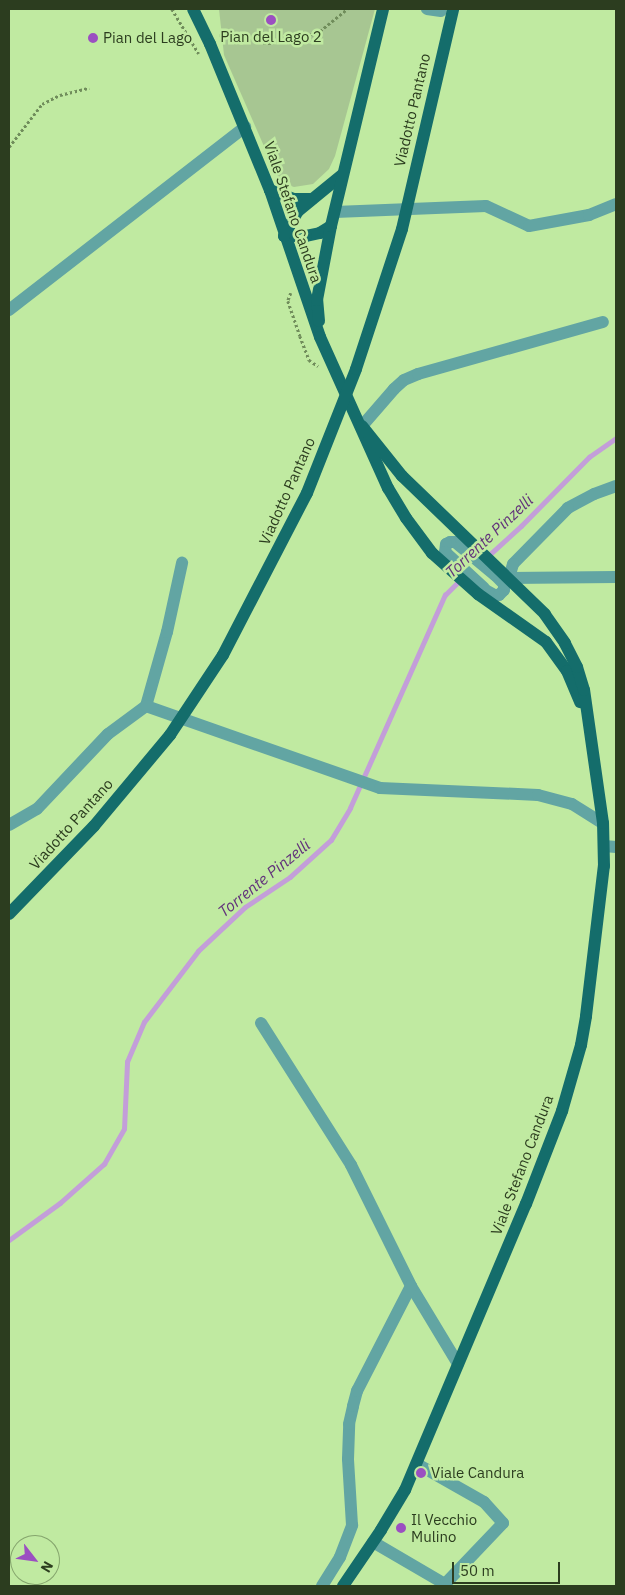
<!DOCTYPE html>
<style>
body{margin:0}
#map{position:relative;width:625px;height:1595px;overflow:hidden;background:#c0eaa1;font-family:"IBM Plex Sans",sans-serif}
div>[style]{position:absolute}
.green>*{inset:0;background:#a7c692}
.stream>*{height:4.5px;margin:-2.25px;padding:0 2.25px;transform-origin:2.25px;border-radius:2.25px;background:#c39ed9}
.path>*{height:2.5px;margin-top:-1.25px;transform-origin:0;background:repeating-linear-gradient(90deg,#708d5b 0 2.5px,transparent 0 5px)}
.minor>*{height:12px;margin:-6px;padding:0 6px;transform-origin:6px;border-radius:6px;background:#62a5a3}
.major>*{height:12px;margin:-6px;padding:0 6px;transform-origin:6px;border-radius:6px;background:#146d6b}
.dots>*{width:14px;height:14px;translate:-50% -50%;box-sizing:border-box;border:2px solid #c0eaa1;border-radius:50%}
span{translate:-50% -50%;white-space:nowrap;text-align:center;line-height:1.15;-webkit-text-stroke:5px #c0eaa1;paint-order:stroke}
.poi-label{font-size:15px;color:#2c3d1f}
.left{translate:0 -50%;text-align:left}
.street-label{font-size:15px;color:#2c3d1f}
.water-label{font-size:16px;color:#62337b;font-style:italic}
.frame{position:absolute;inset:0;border:10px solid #2c3d1f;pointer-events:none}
.north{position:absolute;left:10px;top:1535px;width:50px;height:50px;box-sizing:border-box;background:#c0eaa1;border:1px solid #85a56d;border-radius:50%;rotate:120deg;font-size:14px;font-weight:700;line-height:20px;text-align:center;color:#2c3d1f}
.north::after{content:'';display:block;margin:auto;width:18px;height:22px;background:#9b4fc1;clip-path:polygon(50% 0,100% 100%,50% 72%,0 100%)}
.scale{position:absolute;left:452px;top:1562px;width:108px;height:22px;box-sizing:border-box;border:2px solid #2c3d1f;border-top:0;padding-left:6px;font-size:15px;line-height:18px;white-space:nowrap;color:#2c3d1f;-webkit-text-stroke:4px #c0eaa1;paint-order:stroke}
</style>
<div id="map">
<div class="green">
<i style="clip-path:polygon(219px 9px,375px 9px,335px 156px,329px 169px,313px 184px,294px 187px,282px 183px,277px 176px,224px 55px)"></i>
</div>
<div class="stream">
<i style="left:487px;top:557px;width:46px;rotate:-42.4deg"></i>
<i style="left:521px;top:526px;width:97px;rotate:-45.4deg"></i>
<i style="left:589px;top:457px;width:33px;rotate:-35deg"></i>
<i style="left:9px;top:1240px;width:63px;rotate:-36deg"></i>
<i style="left:60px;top:1203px;width:59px;rotate:-41.6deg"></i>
<i style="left:104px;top:1164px;width:40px;rotate:-60.3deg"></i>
<i style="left:124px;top:1129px;width:67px;rotate:-87.4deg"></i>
<i style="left:127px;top:1062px;width:43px;rotate:-67deg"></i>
<i style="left:144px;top:1022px;width:89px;rotate:-52.7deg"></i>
<i style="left:198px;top:951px;width:64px;rotate:-43.1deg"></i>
<i style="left:245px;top:907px;width:54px;rotate:-33.7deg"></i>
<i style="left:290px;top:877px;width:55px;rotate:-42.1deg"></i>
<i style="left:331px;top:840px;width:37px;rotate:-59deg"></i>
<i style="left:350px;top:808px;width:233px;rotate:-66deg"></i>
<i style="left:445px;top:595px;width:21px;rotate:-45deg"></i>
</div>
<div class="path">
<i style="left:172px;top:9px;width:52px;rotate:59deg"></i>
<i style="left:219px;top:35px;width:50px;rotate:9.3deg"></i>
<i style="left:268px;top:43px;width:29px;rotate:-6deg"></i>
<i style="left:297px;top:40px;width:25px;rotate:-21deg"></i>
<i style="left:320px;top:31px;width:35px;rotate:-39deg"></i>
<i style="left:9px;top:147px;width:54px;rotate:-52.5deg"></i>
<i style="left:42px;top:104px;width:20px;rotate:-27deg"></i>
<i style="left:60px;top:95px;width:30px;rotate:-14deg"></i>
<i style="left:291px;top:293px;width:9px;rotate:111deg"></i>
<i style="left:288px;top:301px;width:37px;rotate:71deg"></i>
<i style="left:300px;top:336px;width:26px;rotate:69deg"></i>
<i style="left:309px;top:360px;width:11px;rotate:34deg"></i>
</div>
<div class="minor">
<i style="left:427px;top:9px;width:14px;rotate:8deg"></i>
<i style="left:335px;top:212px;width:151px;rotate:-2.3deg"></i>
<i style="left:486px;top:206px;width:47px;rotate:24.9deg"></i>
<i style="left:529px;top:226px;width:61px;rotate:-10.4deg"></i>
<i style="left:589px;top:215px;width:29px;rotate:-22deg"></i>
<i style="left:9px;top:310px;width:299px;rotate:-37.8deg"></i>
<i style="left:362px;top:426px;width:49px;rotate:-49.1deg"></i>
<i style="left:394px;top:389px;width:13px;rotate:-42deg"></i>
<i style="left:404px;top:380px;width:15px;rotate:-23deg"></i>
<i style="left:418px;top:374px;width:192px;rotate:-15.7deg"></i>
<i style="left:616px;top:486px;width:23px;rotate:160deg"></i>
<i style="left:594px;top:494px;width:30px;rotate:152deg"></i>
<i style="left:568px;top:508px;width:78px;rotate:134.5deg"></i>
<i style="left:513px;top:564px;width:15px;rotate:106deg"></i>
<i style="left:509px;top:578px;width:107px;rotate:-0.5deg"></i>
<i style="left:462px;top:577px;width:38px;rotate:29deg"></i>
<i style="left:495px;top:595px;width:4px"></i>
<i style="left:499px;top:595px;width:7px;rotate:-45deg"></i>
<i style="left:504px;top:590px;width:6px;rotate:-90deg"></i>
<i style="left:504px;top:584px;width:13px;rotate:-135deg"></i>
<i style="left:495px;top:575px;width:52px;rotate:-140.5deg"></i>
<i style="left:455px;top:542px;width:5px;rotate:180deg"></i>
<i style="left:450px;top:542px;width:4px;rotate:153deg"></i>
<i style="left:446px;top:544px;width:8px;rotate:97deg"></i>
<i style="left:445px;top:552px;width:53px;rotate:42.7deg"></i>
<i style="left:146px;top:706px;width:77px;rotate:-74.2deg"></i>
<i style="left:167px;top:632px;width:71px;rotate:-77.7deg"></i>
<i style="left:9px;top:825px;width:32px;rotate:-30deg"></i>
<i style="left:37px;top:809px;width:103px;rotate:-46.6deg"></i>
<i style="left:108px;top:734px;width:47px;rotate:-36.4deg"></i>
<i style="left:146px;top:706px;width:248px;rotate:19.3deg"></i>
<i style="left:380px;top:788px;width:158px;rotate:2.5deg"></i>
<i style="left:538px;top:795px;width:35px;rotate:15deg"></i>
<i style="left:572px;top:804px;width:36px;rotate:32deg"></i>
<i style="left:604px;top:846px;width:12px;rotate:5deg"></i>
<i style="left:261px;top:1023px;width:168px;rotate:57.6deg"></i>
<i style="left:351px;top:1165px;width:135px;rotate:63.6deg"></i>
<i style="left:411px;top:1286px;width:91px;rotate:58.9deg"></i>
<i style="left:373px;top:1542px;width:83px;rotate:30.3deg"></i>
<i style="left:445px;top:1584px;width:84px;rotate:-46.4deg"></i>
<i style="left:503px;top:1523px;width:28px;rotate:-132deg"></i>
<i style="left:484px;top:1502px;width:77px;rotate:-150.4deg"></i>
<i style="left:322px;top:1586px;width:34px;rotate:-58deg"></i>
<i style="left:340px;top:1557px;width:34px;rotate:-69deg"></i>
<i style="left:352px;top:1525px;width:66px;rotate:-93.5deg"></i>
<i style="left:348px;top:1459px;width:35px;rotate:-88deg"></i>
<i style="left:349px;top:1424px;width:18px;rotate:-77deg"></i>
<i style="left:353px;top:1406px;width:16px;rotate:-75deg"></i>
<i style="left:357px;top:1391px;width:118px;rotate:-62.8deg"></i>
</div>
<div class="major">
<i style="left:193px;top:9px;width:39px;rotate:64deg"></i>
<i style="left:210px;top:44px;width:158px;rotate:67.7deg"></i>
<i style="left:270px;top:190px;width:155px;rotate:71.2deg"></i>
<i style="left:320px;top:337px;width:166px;rotate:65.8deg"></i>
<i style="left:388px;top:488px;width:35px;rotate:59deg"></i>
<i style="left:406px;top:518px;width:44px;rotate:53.4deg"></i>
<i style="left:432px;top:553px;width:62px;rotate:41.7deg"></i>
<i style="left:478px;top:594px;width:83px;rotate:35.2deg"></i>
<i style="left:546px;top:642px;width:36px;rotate:54deg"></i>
<i style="left:567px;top:671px;width:34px;rotate:67deg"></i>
<i style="left:270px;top:190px;width:25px;rotate:21deg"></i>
<i style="left:293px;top:199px;width:19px"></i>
<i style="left:331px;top:226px;width:13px;rotate:148deg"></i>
<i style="left:320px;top:233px;width:14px;rotate:168deg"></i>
<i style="left:306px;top:236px;width:22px;rotate:180deg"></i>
<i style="left:284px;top:236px;width:29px;rotate:-61deg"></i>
<i style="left:298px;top:211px;width:57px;rotate:-39.3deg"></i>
<i style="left:319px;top:321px;width:21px;rotate:-95deg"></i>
<i style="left:317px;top:300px;width:75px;rotate:-79.3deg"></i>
<i style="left:331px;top:226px;width:223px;rotate:-76.5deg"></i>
<i style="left:9px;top:914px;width:122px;rotate:-46deg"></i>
<i style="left:94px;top:826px;width:119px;rotate:-50.1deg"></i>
<i style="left:170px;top:735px;width:96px;rotate:-56.5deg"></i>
<i style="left:223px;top:655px;width:182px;rotate:-62.6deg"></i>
<i style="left:307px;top:493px;width:133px;rotate:-68.4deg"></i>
<i style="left:356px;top:369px;width:147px;rotate:-71.8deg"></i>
<i style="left:402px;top:229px;width:226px;rotate:-76.9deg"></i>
<i style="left:343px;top:1586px;width:68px;rotate:-55.8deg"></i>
<i style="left:381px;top:1530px;width:47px;rotate:-59deg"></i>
<i style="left:405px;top:1490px;width:311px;rotate:-67.1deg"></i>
<i style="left:526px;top:1204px;width:100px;rotate:-68.8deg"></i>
<i style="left:562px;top:1111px;width:69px;rotate:-73.9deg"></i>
<i style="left:581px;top:1045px;width:29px;rotate:-80deg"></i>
<i style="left:586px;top:1016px;width:151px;rotate:-83.2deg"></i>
<i style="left:604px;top:866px;width:43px;rotate:-91.3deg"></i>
<i style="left:603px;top:823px;width:134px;rotate:-98.1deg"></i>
<i style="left:584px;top:690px;width:24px;rotate:-107deg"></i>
<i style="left:577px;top:667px;width:27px;rotate:-117deg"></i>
<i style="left:565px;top:643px;width:35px;rotate:-125deg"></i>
<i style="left:545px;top:614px;width:199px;rotate:-136deg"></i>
<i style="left:402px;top:476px;width:64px;rotate:-128.7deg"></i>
</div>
<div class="dots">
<i style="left:271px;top:20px;background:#9b4fc1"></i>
<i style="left:93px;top:38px;background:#9b4fc1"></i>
<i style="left:421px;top:1473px;background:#9b4fc1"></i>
<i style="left:401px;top:1528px;background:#9b4fc1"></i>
</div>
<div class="poi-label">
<span style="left:271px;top:37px">Pian del Lago 2</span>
<span class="left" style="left:103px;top:38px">Pian del Lago</span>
<span class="left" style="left:431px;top:1473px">Viale Candura</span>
<span class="left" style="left:411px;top:1528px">Il Vecchio<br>Mulino</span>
</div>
<div class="street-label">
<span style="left:412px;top:110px;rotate:-77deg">Viadotto Pantano</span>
<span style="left:293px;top:212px;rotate:71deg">Viale Stefano Candura</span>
<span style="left:287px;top:491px;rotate:-66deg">Viadotto Pantano</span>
<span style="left:71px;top:824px;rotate:-48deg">Viadotto Pantano</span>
<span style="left:522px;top:1165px;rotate:-69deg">Viale Stefano Candura</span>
</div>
<div class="water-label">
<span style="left:489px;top:536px;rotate:-43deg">Torrente Pinzelli</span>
<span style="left:264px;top:878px;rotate:-39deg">Torrente Pinzelli</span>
</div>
<div class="frame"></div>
<div class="north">N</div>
<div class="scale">50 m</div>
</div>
